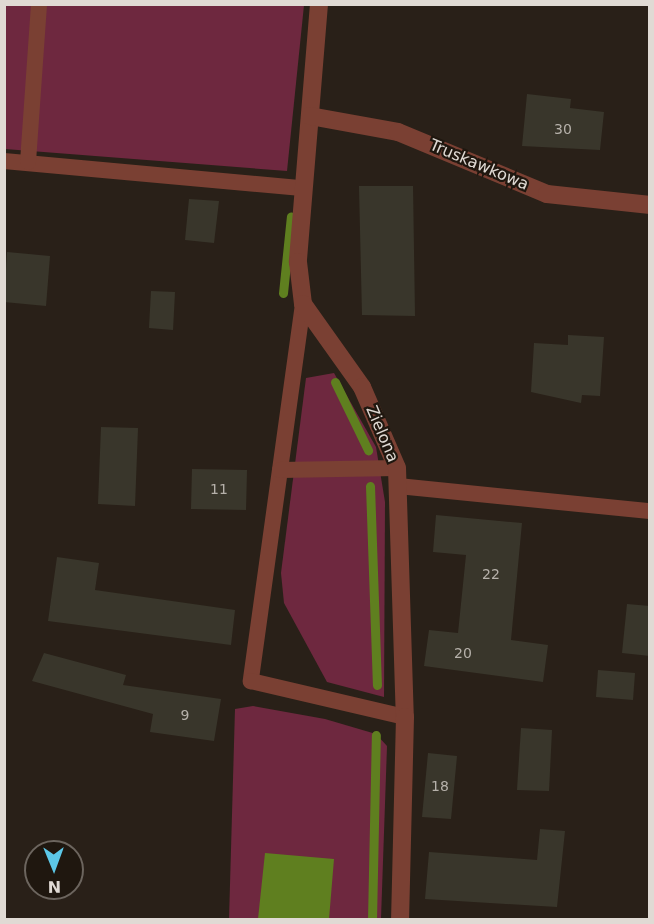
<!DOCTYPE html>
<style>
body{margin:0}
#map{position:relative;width:654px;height:924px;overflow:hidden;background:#292018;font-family:"DejaVu Sans",sans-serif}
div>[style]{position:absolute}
.green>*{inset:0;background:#6e283f}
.water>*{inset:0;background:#5f7f1f}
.stream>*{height:9px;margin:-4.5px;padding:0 4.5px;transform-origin:4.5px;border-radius:4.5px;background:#5f7f1f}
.building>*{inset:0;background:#39362b}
.service>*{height:16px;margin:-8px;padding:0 8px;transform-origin:8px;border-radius:8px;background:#7a4033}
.minor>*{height:18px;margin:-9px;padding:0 9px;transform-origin:9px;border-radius:9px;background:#7a4033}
span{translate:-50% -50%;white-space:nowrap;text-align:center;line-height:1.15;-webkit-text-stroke:4.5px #1f170f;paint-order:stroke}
.number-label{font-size:14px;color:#b6b1aa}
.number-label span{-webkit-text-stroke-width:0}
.street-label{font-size:16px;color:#e0dad4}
.frame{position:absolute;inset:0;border:6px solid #e0dad4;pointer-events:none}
.north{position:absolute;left:24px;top:840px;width:60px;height:60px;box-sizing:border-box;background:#1f170f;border:2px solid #6c655e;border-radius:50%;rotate:179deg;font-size:16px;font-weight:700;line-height:24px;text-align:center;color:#e0dad4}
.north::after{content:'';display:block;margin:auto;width:21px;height:27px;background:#5cc7e7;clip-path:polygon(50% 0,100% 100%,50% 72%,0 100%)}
</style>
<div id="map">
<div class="green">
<i style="clip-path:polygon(4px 5px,304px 5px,287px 171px,5px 149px)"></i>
<i style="clip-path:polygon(334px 373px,376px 447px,385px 502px,384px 697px,327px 682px,284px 603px,281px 573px,306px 378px)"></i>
<i style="clip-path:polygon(253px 706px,325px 719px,376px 734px,387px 746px,381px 919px,229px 920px,235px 709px)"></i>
</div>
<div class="water">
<i style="clip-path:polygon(265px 853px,334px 859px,329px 919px,258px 919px)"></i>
</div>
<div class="stream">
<i style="left:283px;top:293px;width:77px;rotate:-84.1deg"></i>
<i style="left:335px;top:382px;width:76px;rotate:64.1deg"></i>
<i style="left:370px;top:486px;width:199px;rotate:88deg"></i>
<i style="left:372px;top:920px;width:185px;rotate:-88.8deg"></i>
</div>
<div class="building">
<i style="clip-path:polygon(527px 94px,571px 99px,570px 108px,604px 112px,600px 150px,522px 146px)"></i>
<i style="clip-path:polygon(359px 186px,413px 186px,415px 316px,362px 315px)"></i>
<i style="clip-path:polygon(189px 199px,219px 201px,214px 243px,185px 240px)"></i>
<i style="clip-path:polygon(7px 252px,50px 256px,46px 306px,4px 302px)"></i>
<i style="clip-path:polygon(151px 291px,175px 292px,173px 330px,149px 328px)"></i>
<i style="clip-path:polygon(568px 335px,604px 337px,600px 396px,582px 395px,581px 403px,531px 392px,534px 343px,568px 345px)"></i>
<i style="clip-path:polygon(101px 427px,138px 428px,135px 506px,98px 504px)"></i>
<i style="clip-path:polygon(192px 469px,247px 470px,246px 510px,191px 509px)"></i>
<i style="clip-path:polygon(436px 515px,522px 523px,511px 640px,548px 645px,543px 682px,424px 666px,429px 630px,458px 633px,466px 555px,433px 552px)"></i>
<i style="clip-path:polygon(57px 557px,99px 563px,95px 590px,235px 610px,231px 645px,48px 621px)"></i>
<i style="clip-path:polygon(627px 604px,650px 606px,650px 656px,622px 653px)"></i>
<i style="clip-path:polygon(44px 653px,126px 675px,123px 685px,221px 699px,214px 741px,150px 732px,153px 714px,32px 681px)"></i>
<i style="clip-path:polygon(598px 670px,635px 673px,633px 700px,596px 697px)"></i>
<i style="clip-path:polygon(521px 728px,552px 730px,549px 791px,517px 790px)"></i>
<i style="clip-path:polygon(428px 753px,457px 756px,451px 819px,422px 817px)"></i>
<i style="clip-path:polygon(540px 829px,565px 831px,557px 907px,425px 899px,429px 852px,537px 860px)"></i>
</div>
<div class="service">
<i style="left:4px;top:161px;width:299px;rotate:5.2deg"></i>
<i style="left:28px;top:162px;width:158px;rotate:-86deg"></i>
<i style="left:303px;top:304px;width:381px;rotate:97.9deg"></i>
<i style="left:251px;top:681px;width:158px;rotate:13.2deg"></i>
<i style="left:280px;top:470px;width:117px;rotate:-1deg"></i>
<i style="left:398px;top:486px;width:253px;rotate:5.7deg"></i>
</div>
<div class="minor">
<i style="left:319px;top:4px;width:259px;rotate:94.7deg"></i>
<i style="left:298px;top:262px;width:42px;rotate:83.2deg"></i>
<i style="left:303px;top:304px;width:102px;rotate:54.6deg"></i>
<i style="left:362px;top:387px;width:88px;rotate:66.6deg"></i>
<i style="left:397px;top:468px;width:249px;rotate:88.2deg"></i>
<i style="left:405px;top:717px;width:203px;rotate:91.4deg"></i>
<i style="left:310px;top:116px;width:89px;rotate:10.3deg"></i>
<i style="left:398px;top:132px;width:161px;rotate:22.6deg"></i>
<i style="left:547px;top:194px;width:104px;rotate:6.1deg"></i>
</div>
<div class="number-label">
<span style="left:563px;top:129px">30</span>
<span style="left:219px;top:489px">11</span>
<span style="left:491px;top:574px">22</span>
<span style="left:463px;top:653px">20</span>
<span style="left:185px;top:715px">9</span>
<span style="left:440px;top:786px">18</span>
</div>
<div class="street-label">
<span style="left:479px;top:165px;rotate:23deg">Truskawkowa</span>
<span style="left:382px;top:434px;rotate:67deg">Zielona</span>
</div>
<div class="frame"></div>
<div class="north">N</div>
</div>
